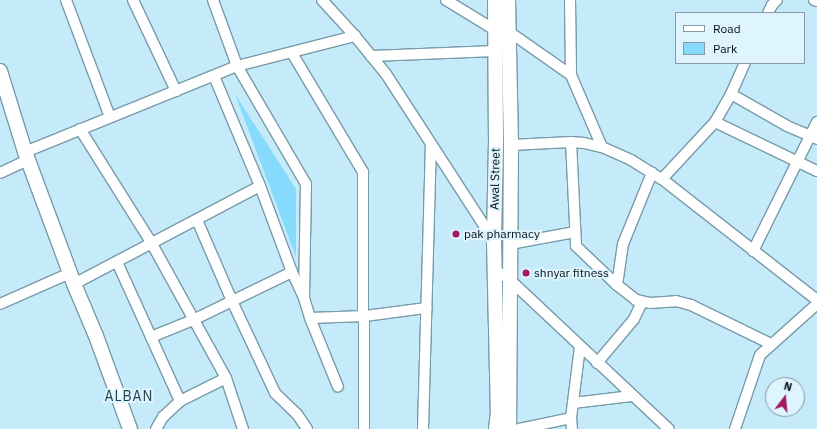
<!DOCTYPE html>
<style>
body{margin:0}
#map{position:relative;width:817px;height:429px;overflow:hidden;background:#c5eaf9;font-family:"IBM Plex Sans",sans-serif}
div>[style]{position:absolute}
.green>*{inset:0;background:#86dafb}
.roads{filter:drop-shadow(1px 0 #789ba9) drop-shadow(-1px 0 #789ba9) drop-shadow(0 1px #789ba9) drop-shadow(0 -1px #789ba9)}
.street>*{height:10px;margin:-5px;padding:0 5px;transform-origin:5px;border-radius:5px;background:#fff}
.secondary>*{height:14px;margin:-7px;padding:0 7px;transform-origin:7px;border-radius:7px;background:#fff}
.dots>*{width:11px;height:11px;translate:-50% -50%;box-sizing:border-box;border:2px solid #def4fe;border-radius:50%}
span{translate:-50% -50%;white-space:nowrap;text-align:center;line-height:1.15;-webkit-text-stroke:4px #def4fe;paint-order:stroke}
.street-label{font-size:12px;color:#041015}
.poi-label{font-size:12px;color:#041015}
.left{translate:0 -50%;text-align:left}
.quarter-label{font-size:14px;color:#234350;letter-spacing:1px}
.legend{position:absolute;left:675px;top:12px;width:130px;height:52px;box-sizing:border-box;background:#def4fe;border:1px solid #8799a1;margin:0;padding:5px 7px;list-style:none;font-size:12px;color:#041015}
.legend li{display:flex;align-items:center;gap:8px;height:20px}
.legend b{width:20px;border:1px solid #8799a1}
.north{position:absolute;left:765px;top:377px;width:40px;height:40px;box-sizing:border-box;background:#def4fe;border:1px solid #8799a1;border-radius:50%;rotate:16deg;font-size:11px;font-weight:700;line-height:16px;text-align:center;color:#041015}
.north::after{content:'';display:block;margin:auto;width:14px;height:18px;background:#a31860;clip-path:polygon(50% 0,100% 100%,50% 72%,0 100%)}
</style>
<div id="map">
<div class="green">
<i style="clip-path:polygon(235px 94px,296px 189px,296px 257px)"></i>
</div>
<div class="roads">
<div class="street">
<i style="left:66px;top:0;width:125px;rotate:69.4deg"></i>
<i style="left:133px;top:0;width:101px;rotate:64.7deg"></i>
<i style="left:213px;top:0;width:70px;rotate:70deg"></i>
<i style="left:237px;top:66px;width:137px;rotate:59.7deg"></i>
<i style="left:306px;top:184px;width:114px;rotate:91deg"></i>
<i style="left:304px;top:298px;width:21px;rotate:73deg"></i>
<i style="left:310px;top:318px;width:74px;rotate:67.9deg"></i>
<i style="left:322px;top:0;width:49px;rotate:47.5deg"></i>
<i style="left:355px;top:36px;width:49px;rotate:50.8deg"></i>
<i style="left:386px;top:74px;width:199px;rotate:57.1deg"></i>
<i style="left:446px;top:0;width:57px;rotate:31.5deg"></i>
<i style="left:570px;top:0;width:75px;rotate:89.2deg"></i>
<i style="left:571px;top:75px;width:78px;rotate:66.7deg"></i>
<i style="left:814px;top:0;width:3px;rotate:18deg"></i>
<i style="left:768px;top:13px;width:9px;rotate:-63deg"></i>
<i style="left:772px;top:5px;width:7px;rotate:-45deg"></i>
<i style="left:508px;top:31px;width:77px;rotate:34.9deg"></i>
<i style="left:292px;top:53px;width:139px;rotate:59.2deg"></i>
<i style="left:363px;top:172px;width:257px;rotate:89.8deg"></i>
<i style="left:371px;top:56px;width:125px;rotate:-2.3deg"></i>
<i style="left:214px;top:76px;width:119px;rotate:67.3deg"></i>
<i style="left:260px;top:186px;width:92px;rotate:69.6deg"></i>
<i style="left:292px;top:272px;width:26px;rotate:65deg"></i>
<i style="left:731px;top:94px;width:64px;rotate:29.7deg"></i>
<i style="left:787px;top:126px;width:33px;rotate:23deg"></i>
<i style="left:715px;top:122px;width:113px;rotate:25.7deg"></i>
<i style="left:80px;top:129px;width:136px;rotate:57.9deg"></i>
<i style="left:152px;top:244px;width:153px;rotate:61.1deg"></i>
<i style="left:226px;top:378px;width:54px;rotate:71.6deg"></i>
<i style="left:571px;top:142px;width:104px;rotate:87.2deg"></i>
<i style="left:576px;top:246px;width:57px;rotate:43.6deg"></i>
<i style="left:617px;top:285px;width:24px;rotate:38deg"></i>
<i style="left:636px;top:300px;width:14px;rotate:12deg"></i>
<i style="left:650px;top:303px;width:26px;rotate:-4deg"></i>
<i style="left:676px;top:301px;width:16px;rotate:15deg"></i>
<i style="left:691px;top:305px;width:89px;rotate:26deg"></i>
<i style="left:511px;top:145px;width:60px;rotate:-2.9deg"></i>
<i style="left:571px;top:142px;width:13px;rotate:4deg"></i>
<i style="left:584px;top:143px;width:18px;rotate:13deg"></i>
<i style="left:602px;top:147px;width:32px;rotate:24deg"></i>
<i style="left:631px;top:160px;width:36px;rotate:32deg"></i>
<i style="left:662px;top:179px;width:197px;rotate:38deg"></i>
<i style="left:25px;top:152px;width:229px;rotate:-22.1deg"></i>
<i style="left:237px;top:66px;width:122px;rotate:-14.3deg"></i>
<i style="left:0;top:173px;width:31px;rotate:-25deg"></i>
<i style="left:662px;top:179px;width:78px;rotate:-47.1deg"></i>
<i style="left:715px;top:122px;width:32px;rotate:-60deg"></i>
<i style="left:731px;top:94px;width:34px;rotate:-66deg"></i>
<i style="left:197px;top:220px;width:88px;rotate:66.6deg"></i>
<i style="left:232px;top:301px;width:102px;rotate:64.9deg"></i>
<i style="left:275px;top:393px;width:30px;rotate:44deg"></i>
<i style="left:297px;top:414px;width:18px;rotate:56deg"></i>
<i style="left:510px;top:244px;width:66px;rotate:-10.5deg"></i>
<i style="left:753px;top:251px;width:144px;rotate:-63.6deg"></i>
<i style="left:117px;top:262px;width:153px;rotate:65.6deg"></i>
<i style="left:495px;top:270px;width:17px;rotate:33deg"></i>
<i style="left:509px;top:279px;width:219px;rotate:43.2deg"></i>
<i style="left:74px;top:284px;width:210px;rotate:-27.8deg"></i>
<i style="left:617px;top:285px;width:41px;rotate:-81.7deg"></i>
<i style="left:623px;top:244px;width:77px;rotate:-67.8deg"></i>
<i style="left:0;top:304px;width:77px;rotate:-23.9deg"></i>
<i style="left:310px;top:318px;width:55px;rotate:-2.1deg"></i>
<i style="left:365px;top:316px;width:62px;rotate:-7.5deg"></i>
<i style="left:151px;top:337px;width:45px;rotate:-22deg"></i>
<i style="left:193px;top:320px;width:110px;rotate:-25.9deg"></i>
<i style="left:597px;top:363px;width:57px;rotate:-49.9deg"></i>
<i style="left:634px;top:319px;width:19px;rotate:-65deg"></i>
<i style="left:573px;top:403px;width:59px;rotate:-6.8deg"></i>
<i style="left:156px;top:429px;width:14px;rotate:-60deg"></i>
<i style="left:163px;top:417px;width:23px;rotate:-43deg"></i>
<i style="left:180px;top:401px;width:51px;rotate:-26.6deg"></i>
<i style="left:423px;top:429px;width:284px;rotate:-88.4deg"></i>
<i style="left:519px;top:429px;width:53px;rotate:-11.9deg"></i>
<i style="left:572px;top:429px;width:11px;rotate:-95deg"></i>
<i style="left:571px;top:418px;width:72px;rotate:-82.8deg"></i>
<i style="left:735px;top:429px;width:78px;rotate:-71.3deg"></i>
<i style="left:760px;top:355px;width:76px;rotate:-41.8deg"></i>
</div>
<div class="secondary">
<i style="left:495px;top:0;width:142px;rotate:89.6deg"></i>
<i style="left:496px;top:142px;width:99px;rotate:91.2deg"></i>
<i style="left:494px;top:241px;width:171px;rotate:88.7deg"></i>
<i style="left:498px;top:412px;width:17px;rotate:97deg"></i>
<i style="left:508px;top:0;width:145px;rotate:88.8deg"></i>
<i style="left:511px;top:145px;width:284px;rotate:90.4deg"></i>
<i style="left:0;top:71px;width:85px;rotate:72.8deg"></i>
<i style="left:25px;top:152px;width:141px;rotate:69.6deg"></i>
<i style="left:74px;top:284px;width:56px;rotate:67.1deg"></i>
<i style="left:96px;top:336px;width:99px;rotate:69.9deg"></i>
</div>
</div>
<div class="dots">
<i style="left:456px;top:234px;background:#a31860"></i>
<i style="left:526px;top:273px;background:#a31860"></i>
</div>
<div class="street-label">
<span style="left:495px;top:179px;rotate:-89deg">Awal Street</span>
</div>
<div class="poi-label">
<span class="left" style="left:464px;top:234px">pak pharmacy</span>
<span class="left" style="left:534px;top:273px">shnyar fitness</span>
</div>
<div class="quarter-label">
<span style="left:129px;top:396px">ALBAN</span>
</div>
<ul class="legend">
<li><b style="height:5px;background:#fff"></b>Road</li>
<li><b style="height:11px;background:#86dafb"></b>Park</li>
</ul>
<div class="north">N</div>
</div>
